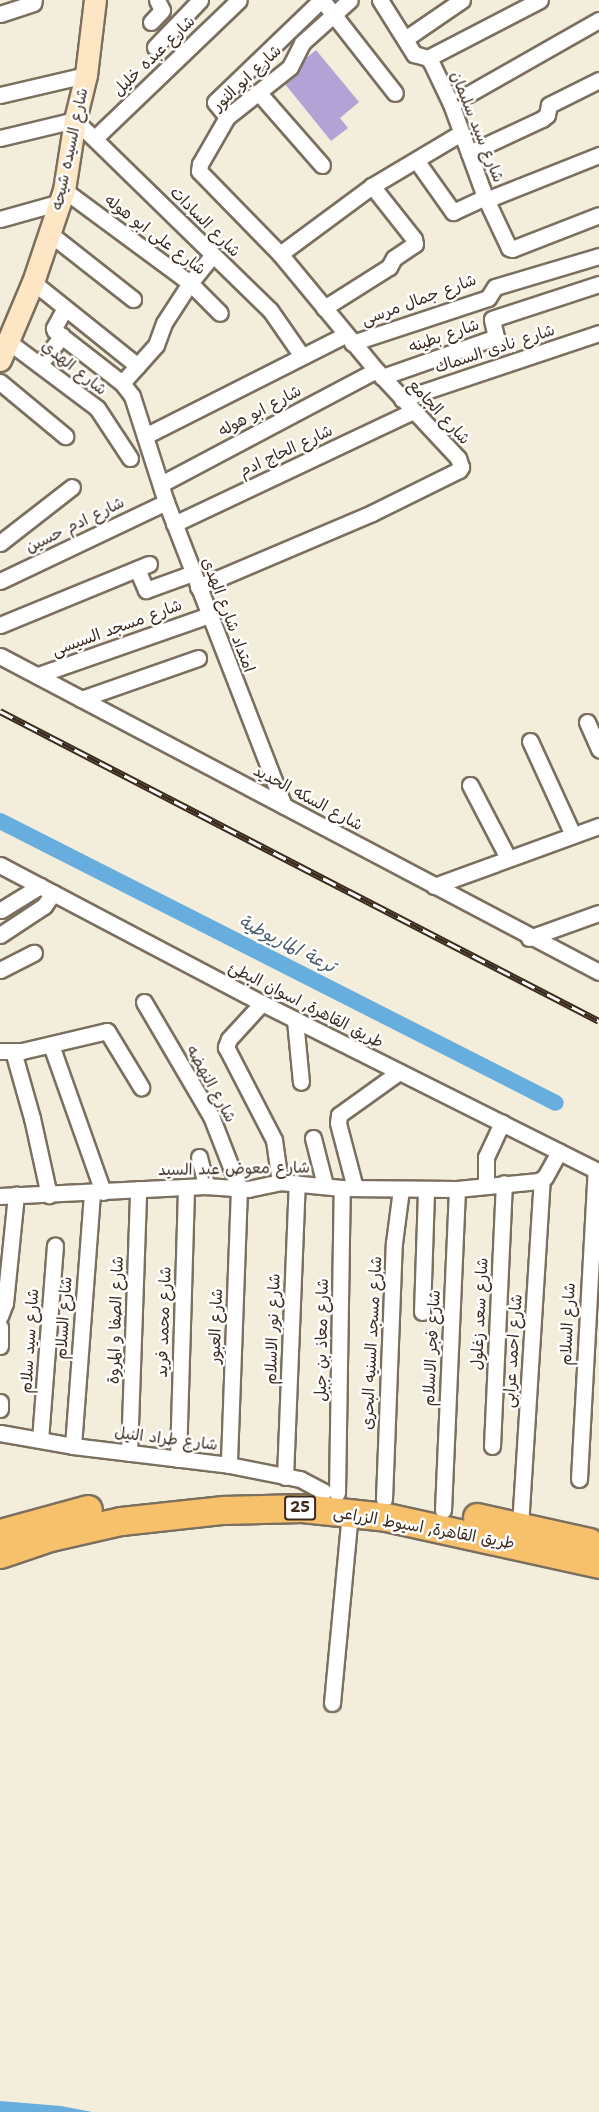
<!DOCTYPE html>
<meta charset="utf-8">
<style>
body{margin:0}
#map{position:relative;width:599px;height:2112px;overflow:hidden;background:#f3eedb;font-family:"Shantell Sans","Playpen Sans Arabic",sans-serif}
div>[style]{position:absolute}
.water>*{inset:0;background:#67addd}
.canal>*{height:16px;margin:-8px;padding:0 8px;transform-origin:8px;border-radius:8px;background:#67addd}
.building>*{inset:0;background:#b2a3d6}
.roads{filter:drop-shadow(2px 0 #7b6f60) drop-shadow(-2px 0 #7b6f60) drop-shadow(0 2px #7b6f60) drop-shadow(0 -2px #7b6f60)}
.street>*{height:15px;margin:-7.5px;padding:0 7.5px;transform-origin:7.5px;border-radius:7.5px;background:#fff}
.secondary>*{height:21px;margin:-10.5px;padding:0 10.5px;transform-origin:10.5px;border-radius:10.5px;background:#fce6c4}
.highway>*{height:27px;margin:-13.5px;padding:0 13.5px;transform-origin:13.5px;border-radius:13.5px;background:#f7c06b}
.rail>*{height:7px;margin-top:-3.5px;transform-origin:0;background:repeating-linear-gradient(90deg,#fff 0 14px,#3b2a1e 0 28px);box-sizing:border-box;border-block:2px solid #3b2a1e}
span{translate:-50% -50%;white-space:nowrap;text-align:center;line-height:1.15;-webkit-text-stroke:5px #fff;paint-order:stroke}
.shield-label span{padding:2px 4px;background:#fff;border:2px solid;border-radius:4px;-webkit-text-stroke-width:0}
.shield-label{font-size:15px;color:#3b2a1e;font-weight:700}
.street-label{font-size:16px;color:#3b2a1e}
.water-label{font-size:18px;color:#4d5e6a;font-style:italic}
</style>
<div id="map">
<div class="water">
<i style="clip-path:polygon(0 2101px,61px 2106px,92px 2112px,0 2112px)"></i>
</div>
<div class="canal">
<i style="left:0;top:821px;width:623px;rotate:26.89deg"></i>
</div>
<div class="building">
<i style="clip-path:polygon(316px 50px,359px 102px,340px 118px,348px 128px,331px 141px,285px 84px,296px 74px,305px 59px)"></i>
</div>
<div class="roads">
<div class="street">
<i style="left:322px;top:0;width:118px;rotate:51.9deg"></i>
<i style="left:380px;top:0;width:64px;rotate:57.8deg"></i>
<i style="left:414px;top:54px;width:15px;rotate:16deg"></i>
<i style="left:428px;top:58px;width:5px;rotate:53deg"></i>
<i style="left:431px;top:62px;width:47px;rotate:64.5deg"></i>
<i style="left:451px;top:104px;width:99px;rotate:69.9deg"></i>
<i style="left:485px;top:197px;width:56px;rotate:64.8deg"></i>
<i style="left:509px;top:248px;width:3px;rotate:18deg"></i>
<i style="left:512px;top:249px;width:93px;rotate:-21.3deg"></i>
<i style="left:0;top:14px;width:35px;rotate:-18deg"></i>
<i style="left:33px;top:3px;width:3px;rotate:-72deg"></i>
<i style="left:151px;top:22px;width:16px;rotate:-47deg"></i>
<i style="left:162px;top:10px;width:11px;rotate:-117deg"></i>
<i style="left:405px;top:39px;width:69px;rotate:-34.4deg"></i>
<i style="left:155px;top:47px;width:65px;rotate:-46.2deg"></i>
<i style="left:428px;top:58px;width:126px;rotate:-27.4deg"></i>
<i style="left:258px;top:92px;width:97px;rotate:48.8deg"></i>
<i style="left:0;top:95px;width:88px;rotate:-13.1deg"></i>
<i style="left:451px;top:104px;width:170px;rotate:-29.6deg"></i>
<i style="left:227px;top:117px;width:19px;rotate:-129deg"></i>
<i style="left:215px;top:102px;width:147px;rotate:-43.9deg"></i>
<i style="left:0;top:138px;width:77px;rotate:-13.5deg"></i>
<i style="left:75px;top:120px;width:272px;rotate:44.3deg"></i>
<i style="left:270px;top:310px;width:56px;rotate:55.2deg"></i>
<i style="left:95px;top:138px;width:199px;rotate:-43.8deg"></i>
<i style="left:469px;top:153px;width:81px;rotate:-25deg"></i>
<i style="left:542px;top:119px;width:6px;rotate:-39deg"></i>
<i style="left:547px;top:115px;width:10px;rotate:-79deg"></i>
<i style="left:549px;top:105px;width:56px;rotate:-26.6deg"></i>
<i style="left:416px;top:160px;width:64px;rotate:54.6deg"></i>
<i style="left:453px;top:212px;width:35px;rotate:-25deg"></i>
<i style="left:64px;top:190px;width:157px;rotate:36.4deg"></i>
<i style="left:190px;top:283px;width:42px;rotate:45deg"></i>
<i style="left:486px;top:200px;width:122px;rotate:-21.7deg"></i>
<i style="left:0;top:219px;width:63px;rotate:-15.6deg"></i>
<i style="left:49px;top:233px;width:107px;rotate:38.2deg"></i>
<i style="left:280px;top:254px;width:114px;rotate:-36.5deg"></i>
<i style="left:372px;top:186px;width:104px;rotate:-30.8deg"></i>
<i style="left:33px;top:282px;width:134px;rotate:38.7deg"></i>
<i style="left:65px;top:308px;width:23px;rotate:119deg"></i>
<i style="left:54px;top:328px;width:3px;rotate:72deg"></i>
<i style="left:55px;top:331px;width:85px;rotate:37.8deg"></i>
<i style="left:122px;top:383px;width:16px;rotate:52deg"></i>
<i style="left:132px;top:396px;width:111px;rotate:72.2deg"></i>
<i style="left:166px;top:502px;width:326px;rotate:68.8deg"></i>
<i style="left:324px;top:308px;width:77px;rotate:-32.2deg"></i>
<i style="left:389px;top:267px;width:10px;rotate:-61deg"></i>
<i style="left:394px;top:258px;width:25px;rotate:-34deg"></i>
<i style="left:415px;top:244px;width:5px;rotate:-101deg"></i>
<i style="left:414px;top:239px;width:68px;rotate:-128.4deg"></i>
<i style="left:9px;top:342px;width:110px;rotate:36.9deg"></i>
<i style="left:97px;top:408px;width:60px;rotate:56.6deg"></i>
<i style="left:352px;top:343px;width:143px;rotate:-18.3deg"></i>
<i style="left:488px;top:298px;width:13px;rotate:-58deg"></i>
<i style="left:495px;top:287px;width:109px;rotate:-16.6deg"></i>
<i style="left:40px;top:364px;width:36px;rotate:-52deg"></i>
<i style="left:382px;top:377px;width:121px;rotate:-19.3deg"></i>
<i style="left:496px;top:337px;width:18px;rotate:-103deg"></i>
<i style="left:492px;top:319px;width:113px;rotate:-18.1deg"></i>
<i style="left:0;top:382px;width:85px;rotate:39.7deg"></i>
<i style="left:122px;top:383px;width:51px;rotate:-48.2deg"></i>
<i style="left:156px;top:345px;width:23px;rotate:-70deg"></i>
<i style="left:164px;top:323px;width:48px;rotate:-57deg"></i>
<i style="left:190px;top:283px;width:35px;rotate:-51deg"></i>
<i style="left:402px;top:399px;width:208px;rotate:-18.5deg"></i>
<i style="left:145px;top:436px;width:224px;rotate:-26.8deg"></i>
<i style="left:161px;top:484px;width:243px;rotate:-27.9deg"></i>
<i style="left:174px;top:524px;width:264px;rotate:-25.3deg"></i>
<i style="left:0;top:543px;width:91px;rotate:-37.9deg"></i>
<i style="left:137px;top:569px;width:23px;rotate:67deg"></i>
<i style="left:146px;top:590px;width:50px;rotate:-19.9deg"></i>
<i style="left:0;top:581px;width:184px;rotate:-25.4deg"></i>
<i style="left:198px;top:587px;width:189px;rotate:-23deg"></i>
<i style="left:372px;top:513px;width:97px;rotate:-26.3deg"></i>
<i style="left:459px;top:470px;width:4px;rotate:-56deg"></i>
<i style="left:461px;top:467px;width:9px;rotate:-108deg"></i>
<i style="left:458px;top:458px;width:120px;rotate:-133deg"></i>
<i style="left:376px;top:370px;width:151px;rotate:-129.6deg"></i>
<i style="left:280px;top:254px;width:116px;rotate:-134.3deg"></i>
<i style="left:199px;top:171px;width:7px;rotate:-82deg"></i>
<i style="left:200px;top:164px;width:54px;rotate:-60.1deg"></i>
<i style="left:227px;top:117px;width:80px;rotate:-38.4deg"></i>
<i style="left:290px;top:67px;width:27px;rotate:-63deg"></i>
<i style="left:302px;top:43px;width:64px;rotate:-41.9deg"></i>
<i style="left:0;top:625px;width:161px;rotate:-22.3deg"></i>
<i style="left:0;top:656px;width:677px;rotate:27.81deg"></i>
<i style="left:38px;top:675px;width:181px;rotate:-19.3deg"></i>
<i style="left:81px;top:699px;width:124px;rotate:-19.3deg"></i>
<i style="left:587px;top:722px;width:30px;rotate:66deg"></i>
<i style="left:530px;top:741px;width:103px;rotate:65.4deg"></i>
<i style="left:470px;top:785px;width:82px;rotate:62.5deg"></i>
<i style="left:0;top:865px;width:296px;rotate:27.8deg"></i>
<i style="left:262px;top:1003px;width:377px;rotate:26.6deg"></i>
<i style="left:434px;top:886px;width:176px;rotate:-20deg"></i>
<i style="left:1px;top:910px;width:46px;rotate:-31.6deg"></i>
<i style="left:0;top:935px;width:53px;rotate:-33.4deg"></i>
<i style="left:44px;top:906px;width:16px;rotate:-55deg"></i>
<i style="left:529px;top:938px;width:74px;rotate:-19.7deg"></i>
<i style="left:0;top:970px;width:38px;rotate:-27deg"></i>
<i style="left:144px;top:1002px;width:132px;rotate:59.6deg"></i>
<i style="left:211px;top:1116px;width:77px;rotate:68.7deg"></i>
<i style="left:239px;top:1188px;width:277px;rotate:92.1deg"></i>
<i style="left:262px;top:1003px;width:49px;rotate:132.5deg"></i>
<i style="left:229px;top:1039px;width:9px;rotate:111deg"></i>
<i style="left:226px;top:1047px;width:105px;rotate:62.7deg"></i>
<i style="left:274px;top:1140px;width:42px;rotate:81.9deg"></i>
<i style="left:295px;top:1020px;width:62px;rotate:84.5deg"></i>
<i style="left:51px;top:1045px;width:156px;rotate:70.5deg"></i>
<i style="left:0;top:1051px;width:22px"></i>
<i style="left:22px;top:1051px;width:87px;rotate:-13.2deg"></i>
<i style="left:107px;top:1031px;width:66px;rotate:58.7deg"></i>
<i style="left:13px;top:1051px;width:70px;rotate:74.2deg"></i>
<i style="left:32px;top:1118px;width:79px;rotate:77.6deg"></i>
<i style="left:313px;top:1138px;width:49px;rotate:75.7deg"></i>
<i style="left:199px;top:1157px;width:30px;rotate:76deg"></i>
<i style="left:486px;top:1185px;width:28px;rotate:-90deg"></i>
<i style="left:486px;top:1157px;width:38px;rotate:-65deg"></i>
<i style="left:355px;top:1188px;width:67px;rotate:-104.7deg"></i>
<i style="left:338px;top:1123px;width:8px;rotate:-83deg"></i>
<i style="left:339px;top:1115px;width:74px;rotate:-35.6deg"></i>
<i style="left:0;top:1196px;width:206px;rotate:-2.8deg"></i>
<i style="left:206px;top:1186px;width:42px;rotate:4.1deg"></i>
<i style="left:248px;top:1189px;width:33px;rotate:-12deg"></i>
<i style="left:280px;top:1182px;width:62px;rotate:5.5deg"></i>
<i style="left:342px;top:1188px;width:115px;rotate:0.5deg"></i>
<i style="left:457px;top:1189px;width:82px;rotate:-5.6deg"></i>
<i style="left:539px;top:1181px;width:7px;rotate:-34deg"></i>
<i style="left:545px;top:1177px;width:29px;rotate:-61deg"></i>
<i style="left:422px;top:1312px;width:123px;rotate:-88.1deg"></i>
<i style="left:0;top:1316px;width:14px;rotate:-69deg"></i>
<i style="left:5px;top:1303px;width:109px;rotate:-84.2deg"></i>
<i style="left:0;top:1327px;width:19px;rotate:90deg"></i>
<i style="left:0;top:1402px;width:7px;rotate:90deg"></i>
<i style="left:0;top:1433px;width:74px;rotate:10.1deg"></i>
<i style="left:73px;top:1446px;width:157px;rotate:6.9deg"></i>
<i style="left:229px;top:1465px;width:72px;rotate:11.2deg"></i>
<i style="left:300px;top:1479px;width:27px;rotate:28deg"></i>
<i style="left:40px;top:1440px;width:195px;rotate:-85.6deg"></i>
<i style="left:73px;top:1446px;width:254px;rotate:-85.7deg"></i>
<i style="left:492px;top:1446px;width:263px;rotate:-87.4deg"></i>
<i style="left:129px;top:1453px;width:264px;rotate:-88deg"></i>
<i style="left:178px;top:1459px;width:272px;rotate:-88.3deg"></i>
<i style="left:285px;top:1477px;width:294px;rotate:-87.7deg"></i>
<i style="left:579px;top:1479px;width:309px;rotate:-86.9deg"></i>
<i style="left:337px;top:1493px;width:305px;rotate:-89.1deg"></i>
<i style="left:384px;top:1499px;width:256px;rotate:-87.8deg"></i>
<i style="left:394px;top:1243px;width:54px;rotate:-82.6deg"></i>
<i style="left:443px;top:1510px;width:321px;rotate:-87.5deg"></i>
<i style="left:520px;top:1526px;width:347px;rotate:-86.4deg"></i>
<i style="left:332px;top:1703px;width:192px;rotate:-84.6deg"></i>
</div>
<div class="secondary">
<i style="left:0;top:360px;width:85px;rotate:-67.1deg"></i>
<i style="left:33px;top:282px;width:97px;rotate:-71.4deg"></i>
<i style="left:64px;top:190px;width:71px;rotate:-81.1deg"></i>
<i style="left:75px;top:120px;width:46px;rotate:-76.3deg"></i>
<i style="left:86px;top:75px;width:76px;rotate:-83.2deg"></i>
</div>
<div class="highway">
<i style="left:477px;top:1517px;width:115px;rotate:12.6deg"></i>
<i style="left:0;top:1533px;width:91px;rotate:-15.3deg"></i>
<i style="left:0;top:1554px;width:53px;rotate:-18.8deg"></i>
<i style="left:50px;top:1537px;width:73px;rotate:-12.7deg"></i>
<i style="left:121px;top:1521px;width:103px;rotate:-6.2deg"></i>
<i style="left:223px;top:1510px;width:79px;rotate:-1.5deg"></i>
<i style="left:302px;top:1508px;width:84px;rotate:6.1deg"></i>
<i style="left:386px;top:1517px;width:218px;rotate:12.4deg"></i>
</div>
</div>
<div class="rail">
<i style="left:0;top:711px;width:674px;rotate:27.36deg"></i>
</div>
<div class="shield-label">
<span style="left:300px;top:1508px">25</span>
</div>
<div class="street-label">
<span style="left:154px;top:56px;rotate:-44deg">شارع عبده خليل</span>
<span style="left:247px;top:78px;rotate:-43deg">شارع ابو النور</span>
<span style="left:477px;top:127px;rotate:68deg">شارع سيد سليمان</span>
<span style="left:70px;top:149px;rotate:-78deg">شارع السيده شيحه</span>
<span style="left:205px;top:222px;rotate:45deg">شارع السادات</span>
<span style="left:155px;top:235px;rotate:37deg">شارع على ابو هوله</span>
<span style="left:419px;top:300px;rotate:-20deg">شارع جمال مرسى</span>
<span style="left:444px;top:336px;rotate:-19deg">شارع بطينه</span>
<span style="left:495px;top:349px;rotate:-18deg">شارع نادى السماك</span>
<span style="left:74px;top:368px;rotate:38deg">شارع الهدي</span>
<span style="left:260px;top:411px;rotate:-28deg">شارع ابو هوله</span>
<span style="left:439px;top:412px;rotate:47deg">شارع الجامع</span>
<span style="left:286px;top:451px;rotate:-25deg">شارع الحاج ادم</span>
<span style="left:75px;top:525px;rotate:-26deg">شارع ادم حسين</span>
<span style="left:228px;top:615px;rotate:69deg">امتداد شارع الهدى</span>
<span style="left:117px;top:628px;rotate:-20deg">شارع مسجد السيسى</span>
<span style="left:308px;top:798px;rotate:28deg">شارع السكه الحديد</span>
<span style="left:306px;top:1005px;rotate:27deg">طريق القاهرة, اسوان البطئ</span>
<span style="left:211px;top:1084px;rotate:61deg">شارع النهضه</span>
<span style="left:234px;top:1169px;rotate:-1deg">شارع معوض عبد السيد</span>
<span style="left:480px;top:1314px;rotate:-87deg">شارع سعد زغلول</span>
<span style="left:64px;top:1318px;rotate:-86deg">شارع السلام</span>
<span style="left:116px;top:1320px;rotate:-88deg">شارع الصفا و المروة</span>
<span style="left:164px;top:1322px;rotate:-88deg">شارع محمد فريد</span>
<span style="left:568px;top:1324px;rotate:-87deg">شارع السلام</span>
<span style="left:216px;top:1326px;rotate:-88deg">شارع العبور</span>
<span style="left:273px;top:1329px;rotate:-88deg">شارع نور الاسلام</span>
<span style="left:322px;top:1340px;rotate:-89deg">شارع معاذ بن جبل</span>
<span style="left:30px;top:1341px;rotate:-86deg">شارع سيد سلام</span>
<span style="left:372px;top:1343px;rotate:-87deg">شارع مسجد السنيه البحرى</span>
<span style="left:432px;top:1348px;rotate:-87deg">شارع فجر الاسلام</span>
<span style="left:513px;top:1351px;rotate:-86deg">شارع احمد عرابى</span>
<span style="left:166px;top:1439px;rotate:7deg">شارع طراد النيل</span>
<span style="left:424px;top:1528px;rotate:10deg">طريق القاهرة, اسيوط الزراعى</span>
</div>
<div class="water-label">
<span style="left:287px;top:944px;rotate:27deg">ترعة الماريوطية</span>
</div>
</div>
